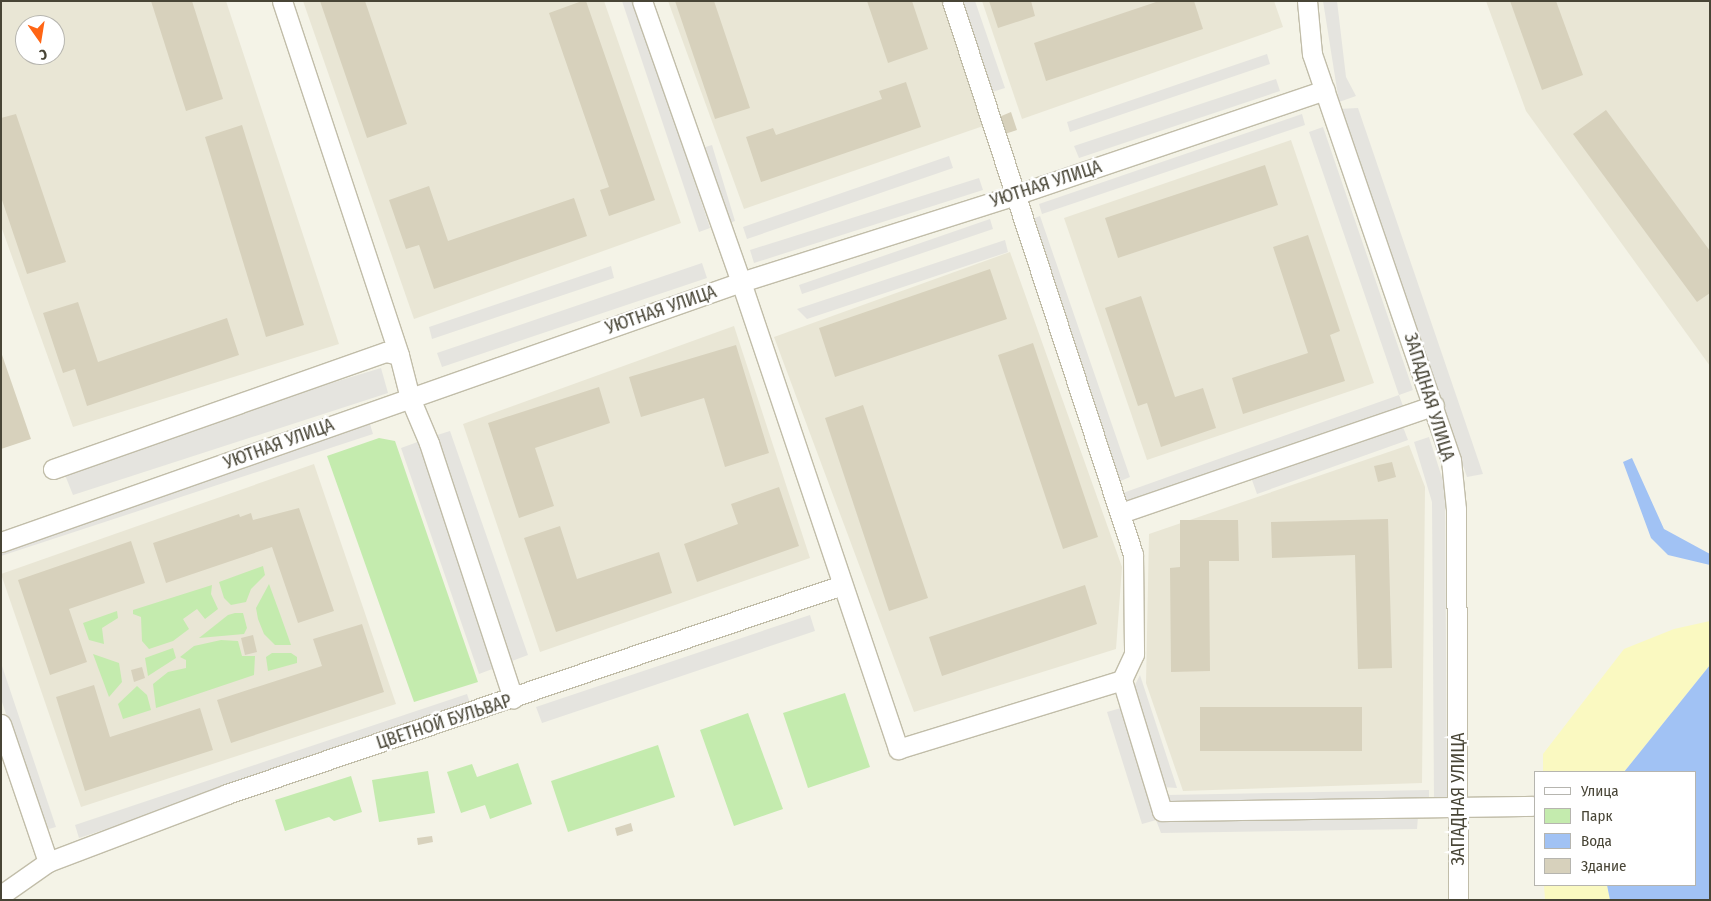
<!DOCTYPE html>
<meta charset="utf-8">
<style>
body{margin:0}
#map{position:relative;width:1711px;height:901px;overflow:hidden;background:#f4f3e7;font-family:"Fira Sans Condensed",sans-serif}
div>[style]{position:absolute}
.residential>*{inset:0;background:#e9e6d5}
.green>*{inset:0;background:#c4ebae}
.sand>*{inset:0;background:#faf9c1}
.parking>*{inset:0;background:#e5e4df}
.water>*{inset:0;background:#a1c2f4}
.building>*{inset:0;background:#d7d1bc}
.roads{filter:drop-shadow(1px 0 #c1bda9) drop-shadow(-1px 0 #c1bda9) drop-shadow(0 1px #c1bda9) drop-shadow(0 -1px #c1bda9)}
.street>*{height:19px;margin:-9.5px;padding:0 9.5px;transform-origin:9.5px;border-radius:9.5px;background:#fff}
span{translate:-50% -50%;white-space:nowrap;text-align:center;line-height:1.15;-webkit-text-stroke:4.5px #fff;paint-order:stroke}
.street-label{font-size:18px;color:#484536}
.frame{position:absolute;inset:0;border:2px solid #484536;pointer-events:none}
.legend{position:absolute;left:1534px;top:771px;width:162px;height:115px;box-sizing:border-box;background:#fff;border:1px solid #b6b5af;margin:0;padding:6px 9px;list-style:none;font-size:15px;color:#484536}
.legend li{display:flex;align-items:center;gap:10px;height:25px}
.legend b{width:25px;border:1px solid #b6b5af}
.north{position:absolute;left:15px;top:15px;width:50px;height:50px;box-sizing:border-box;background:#fff;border:1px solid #b6b5af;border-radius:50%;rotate:167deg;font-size:14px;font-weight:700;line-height:20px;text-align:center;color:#484536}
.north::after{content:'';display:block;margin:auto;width:18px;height:22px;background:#ff6514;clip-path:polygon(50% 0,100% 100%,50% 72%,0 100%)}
</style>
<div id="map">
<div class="residential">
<i style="clip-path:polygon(evenodd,1px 1px,226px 1px,339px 344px,73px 427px,1px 226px,1px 1px,25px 25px,55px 25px,55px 55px,25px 55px,25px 25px)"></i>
<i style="clip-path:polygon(303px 1px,604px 1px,681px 223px,414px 319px)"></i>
<i style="clip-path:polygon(668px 1px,943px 1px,986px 125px,744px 209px)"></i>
<i style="clip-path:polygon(982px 1px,1274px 1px,1283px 27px,1022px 119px)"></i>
<i style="clip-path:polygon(1486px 1px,1710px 1px,1710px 366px,1526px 111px)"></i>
<i style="clip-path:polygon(1291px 140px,1374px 383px,1147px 460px,1064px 218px)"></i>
<i style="clip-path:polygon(1010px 252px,1122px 567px,1116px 649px,914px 712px,774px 337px)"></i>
<i style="clip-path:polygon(734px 326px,810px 558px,540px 652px,463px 424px)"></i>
<i style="clip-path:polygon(1409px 445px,1425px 487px,1422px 783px,1183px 791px,1146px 683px,1149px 534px)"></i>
<i style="clip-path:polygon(314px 464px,396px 704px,81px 807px,1px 574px)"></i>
</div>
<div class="green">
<i style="clip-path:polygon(379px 438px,395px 441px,478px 682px,414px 702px,327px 456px)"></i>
<i style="clip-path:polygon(263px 566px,265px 575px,251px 589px,246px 602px,231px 605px,224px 598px,219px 582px)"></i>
<i style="clip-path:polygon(269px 584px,280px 614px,291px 645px,275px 645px,264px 634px,258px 619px,256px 608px)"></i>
<i style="clip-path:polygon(212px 585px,211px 594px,218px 609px,205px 619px,197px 609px,183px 619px,189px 629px,173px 641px,149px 649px,142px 641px,141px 617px,133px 614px,133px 610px)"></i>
<i style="clip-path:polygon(117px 611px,118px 618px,102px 628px,104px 644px,89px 640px,83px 623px)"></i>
<i style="clip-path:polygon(235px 613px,243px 613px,247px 628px,244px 634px,199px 638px,228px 615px)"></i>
<i style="clip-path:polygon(221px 640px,238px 641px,242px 656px,255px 656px,254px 675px,156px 708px,153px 684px,168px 672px,186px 668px,186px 660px,180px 657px,194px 646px)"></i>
<i style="clip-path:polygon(173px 648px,176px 658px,148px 676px,145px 658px)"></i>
<i style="clip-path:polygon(272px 653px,291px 653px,297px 657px,297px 663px,268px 671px,266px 657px)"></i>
<i style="clip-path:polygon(93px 654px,119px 663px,122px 682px,109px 697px)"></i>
<i style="clip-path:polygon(137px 686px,147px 695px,151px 710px,123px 719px,118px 704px)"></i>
<i style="clip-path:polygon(845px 693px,870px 767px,808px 788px,783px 713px)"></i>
<i style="clip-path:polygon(748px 713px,783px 809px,734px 826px,700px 730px)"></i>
<i style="clip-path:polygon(658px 745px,675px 797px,568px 832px,551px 781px)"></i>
<i style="clip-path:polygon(518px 763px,532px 804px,490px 819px,485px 805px,461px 813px,447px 772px,472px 764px,477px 777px)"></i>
<i style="clip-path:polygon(428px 771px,435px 813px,379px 822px,372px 780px)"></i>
<i style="clip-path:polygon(351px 776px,362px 812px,334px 821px,329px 817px,285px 831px,275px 800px)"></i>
</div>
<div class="sand">
<i style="clip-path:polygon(1710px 621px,1710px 665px,1624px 772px,1543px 772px,1543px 754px,1624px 649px,1674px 629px)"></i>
<i style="clip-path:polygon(1544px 885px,1607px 885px,1610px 900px,1545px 900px)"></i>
</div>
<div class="parking">
<i style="clip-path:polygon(622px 1px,635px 1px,710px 228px,699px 232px)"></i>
<i style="clip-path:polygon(958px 1px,975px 1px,1005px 88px,989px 93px)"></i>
<i style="clip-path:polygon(1323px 1px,1337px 1px,1346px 77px,1356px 96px,1339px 102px)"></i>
<i style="clip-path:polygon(1267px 54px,1270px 64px,1070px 132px,1067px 122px)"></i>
<i style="clip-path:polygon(1276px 79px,1280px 91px,1079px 158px,1074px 146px)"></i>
<i style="clip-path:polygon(1358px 108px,1483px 474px,1467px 477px,1338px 109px)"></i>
<i style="clip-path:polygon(1302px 114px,1305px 125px,1042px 214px,1039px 204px)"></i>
<i style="clip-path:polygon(1323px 127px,1413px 390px,1399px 395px,1403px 406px,1124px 505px,1120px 494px,1399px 395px,1309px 132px)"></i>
<i style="clip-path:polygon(712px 145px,735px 221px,723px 225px,699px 149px)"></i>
<i style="clip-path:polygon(949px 156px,953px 168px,747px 239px,743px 227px)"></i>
<i style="clip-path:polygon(979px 178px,983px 190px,754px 263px,750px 250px)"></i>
<i style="clip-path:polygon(1040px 216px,1130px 477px,1118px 482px,1027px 221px)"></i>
<i style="clip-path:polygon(990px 219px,993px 229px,802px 294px,799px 285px)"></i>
<i style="clip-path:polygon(1005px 240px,1008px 252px,807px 319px,797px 309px)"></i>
<i style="clip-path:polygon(702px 263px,707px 278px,442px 367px,437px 353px)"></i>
<i style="clip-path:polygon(611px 266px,614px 278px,432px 339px,429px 327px)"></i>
<i style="clip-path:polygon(381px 368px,388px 393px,73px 495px,61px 465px)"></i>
<i style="clip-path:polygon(369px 421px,373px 434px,1px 556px,1px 542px)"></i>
<i style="clip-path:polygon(1403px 427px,1408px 440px,1257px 494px,1252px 480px)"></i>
<i style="clip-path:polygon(450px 431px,528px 655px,507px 663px,431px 437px)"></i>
<i style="clip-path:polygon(1429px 437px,1445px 487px,1447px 803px,1434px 802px,1432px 502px,1414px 442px)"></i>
<i style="clip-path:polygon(423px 440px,495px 668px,479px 674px,401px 448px)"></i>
<i style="clip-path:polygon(810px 615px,815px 631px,542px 723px,536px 707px)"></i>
<i style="clip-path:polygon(1px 663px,56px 827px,45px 830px,1px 699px)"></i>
<i style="clip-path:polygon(1140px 675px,1177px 788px,1162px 787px,1132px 691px)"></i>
<i style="clip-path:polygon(467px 694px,472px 709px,79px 838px,75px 825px)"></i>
<i style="clip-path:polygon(1121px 708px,1156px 820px,1418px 817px,1417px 829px,1161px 833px,1156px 820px,1142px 824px,1107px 712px)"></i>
<i style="clip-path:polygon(1429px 790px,1429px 804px,1166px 808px,1166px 795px)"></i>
</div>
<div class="water">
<i style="clip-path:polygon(1632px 458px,1664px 529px,1710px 554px,1710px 565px,1668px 555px,1651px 538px,1623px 462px)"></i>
<i style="clip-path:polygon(1710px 665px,1710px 900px,1610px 900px,1607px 885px,1695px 885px,1695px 772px,1624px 772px)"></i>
</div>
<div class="building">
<i style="clip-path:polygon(151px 1px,192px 1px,223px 99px,186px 111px)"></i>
<i style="clip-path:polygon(320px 1px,365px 1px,407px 124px,367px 138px)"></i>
<i style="clip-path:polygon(582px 1px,586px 1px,655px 200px,609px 216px,600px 190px,609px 187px,549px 13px)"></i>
<i style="clip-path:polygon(675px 1px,714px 1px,750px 108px,715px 119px)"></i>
<i style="clip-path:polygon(867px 1px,912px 1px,928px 49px,888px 63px)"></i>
<i style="clip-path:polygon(989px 1px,1031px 1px,1035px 16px,998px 28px)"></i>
<i style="clip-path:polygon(1159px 1px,1194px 1px,1203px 29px,1046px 81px,1034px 43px)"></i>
<i style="clip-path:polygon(1510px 1px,1556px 1px,1583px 75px,1542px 90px)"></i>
<i style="clip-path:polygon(906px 82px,921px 127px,761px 182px,746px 137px,773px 128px,776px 135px,882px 99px,879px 91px)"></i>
<i style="clip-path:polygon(1606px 110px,1710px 251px,1710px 293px,1697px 302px,1573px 134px)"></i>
<i style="clip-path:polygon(1011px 112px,1017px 130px,1005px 134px,999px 117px)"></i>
<i style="clip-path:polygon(16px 114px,66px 262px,27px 274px,1px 197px,1px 118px)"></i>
<i style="clip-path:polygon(242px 125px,304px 325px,266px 337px,205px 137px)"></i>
<i style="clip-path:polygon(1265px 165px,1278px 205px,1118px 258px,1105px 218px)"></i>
<i style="clip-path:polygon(429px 186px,448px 241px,574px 198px,587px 236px,434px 289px,419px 245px,406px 249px,389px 200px)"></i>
<i style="clip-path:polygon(1308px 235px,1340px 331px,1330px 335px,1345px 381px,1243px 414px,1232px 378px,1308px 353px,1273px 247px)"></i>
<i style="clip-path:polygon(990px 269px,1007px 319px,835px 377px,819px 328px)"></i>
<i style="clip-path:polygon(1141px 296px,1175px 397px,1203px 388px,1216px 428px,1161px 447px,1147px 403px,1138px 406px,1105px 308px)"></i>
<i style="clip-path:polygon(78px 302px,98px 362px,227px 318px,239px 355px,87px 406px,75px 369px,63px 373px,43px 313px)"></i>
<i style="clip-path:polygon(1033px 343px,1098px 537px,1063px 549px,998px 355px)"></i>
<i style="clip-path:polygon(736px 345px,769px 453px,725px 467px,704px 398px,641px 417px,629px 377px)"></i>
<i style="clip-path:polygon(1px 352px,31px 439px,1px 449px)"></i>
<i style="clip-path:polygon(599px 387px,610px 423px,535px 448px,554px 506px,519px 518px,488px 423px)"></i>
<i style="clip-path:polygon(863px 405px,928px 598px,889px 611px,825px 418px)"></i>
<i style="clip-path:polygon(1392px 462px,1396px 477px,1378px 482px,1374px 466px)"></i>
<i style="clip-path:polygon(779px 487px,799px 546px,697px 582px,684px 544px,738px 524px,731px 504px)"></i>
<i style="clip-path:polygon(299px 508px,334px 611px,298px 623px,272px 547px,166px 583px,153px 543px,239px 514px,240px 517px,251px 513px,253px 520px)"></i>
<i style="clip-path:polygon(1388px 519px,1392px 668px,1358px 669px,1355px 555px,1272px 558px,1271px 522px)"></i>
<i style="clip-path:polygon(1180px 520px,1238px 520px,1239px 561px,1209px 561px,1210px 671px,1171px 672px,1170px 568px,1180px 567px)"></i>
<i style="clip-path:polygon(560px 526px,577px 579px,659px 552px,672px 593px,556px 632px,524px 538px)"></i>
<i style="clip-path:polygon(131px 541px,145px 583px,69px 609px,87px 662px,50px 675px,18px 580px)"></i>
<i style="clip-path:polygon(1085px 585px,1097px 624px,942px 676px,929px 637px)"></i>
<i style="clip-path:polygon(362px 624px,384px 692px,231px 743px,217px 700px,322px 666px,313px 639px)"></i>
<i style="clip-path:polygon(253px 635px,257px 652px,245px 655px,241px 638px)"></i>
<i style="clip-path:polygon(142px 667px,145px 678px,134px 682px,131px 670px)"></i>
<i style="clip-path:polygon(94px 685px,110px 737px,200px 708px,213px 750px,85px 791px,56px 697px)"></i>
<i style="clip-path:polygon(1200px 707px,1362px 707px,1362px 751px,1200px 751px)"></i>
<i style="clip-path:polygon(631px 823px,633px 831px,617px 836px,615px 828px)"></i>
<i style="clip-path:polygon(432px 836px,433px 842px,418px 845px,417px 838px)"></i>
</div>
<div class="roads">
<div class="street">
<i style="left:282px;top:1px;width:373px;rotate:71.7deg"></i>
<i style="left:399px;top:355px;width:44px;rotate:75.7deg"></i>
<i style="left:410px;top:398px;width:49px;rotate:67.1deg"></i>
<i style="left:429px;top:443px;width:269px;rotate:71.8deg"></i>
<i style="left:642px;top:1px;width:298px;rotate:70.6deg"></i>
<i style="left:741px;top:282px;width:493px;rotate:71.4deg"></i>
<i style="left:898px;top:749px;width:234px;rotate:-17.1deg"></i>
<i style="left:952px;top:1px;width:582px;rotate:71.88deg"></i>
<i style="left:1133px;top:554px;width:100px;rotate:89.4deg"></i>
<i style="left:1134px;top:654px;width:29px;rotate:115deg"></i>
<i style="left:1122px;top:680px;width:137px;rotate:73deg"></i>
<i style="left:1162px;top:811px;width:370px;rotate:-0.8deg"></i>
<i style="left:1307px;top:1px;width:53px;rotate:84.6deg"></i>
<i style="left:1312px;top:54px;width:429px;rotate:71.1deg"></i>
<i style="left:1451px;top:460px;width:49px;rotate:84.2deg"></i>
<i style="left:1456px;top:509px;width:391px;rotate:89.7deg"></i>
<i style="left:53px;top:469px;width:353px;rotate:-19.4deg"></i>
<i style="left:386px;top:352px;width:13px;rotate:13deg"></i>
<i style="left:1121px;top:513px;width:331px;rotate:-19deg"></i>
<i style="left:1px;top:542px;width:784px;rotate:-19.36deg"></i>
<i style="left:741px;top:282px;width:287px;rotate:-17.6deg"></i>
<i style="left:1015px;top:195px;width:327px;rotate:-18.7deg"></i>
<i style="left:1px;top:724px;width:146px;rotate:71.2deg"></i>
<i style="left:1px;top:895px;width:57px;rotate:-35.1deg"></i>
<i style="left:48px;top:862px;width:191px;rotate:-20.8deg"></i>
<i style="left:227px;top:794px;width:650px;rotate:-18.77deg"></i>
</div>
</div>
<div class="street-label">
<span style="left:1046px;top:184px;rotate:-18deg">УЮТНАЯ УЛИЦА</span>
<span style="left:661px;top:310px;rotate:-19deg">УЮТНАЯ УЛИЦА</span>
<span style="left:1429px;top:397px;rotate:73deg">ЗАПАДНАЯ УЛИЦА</span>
<span style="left:279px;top:444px;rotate:-20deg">УЮТНАЯ УЛИЦА</span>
<span style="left:444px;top:722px;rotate:-18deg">ЦВЕТНОЙ БУЛЬВАР</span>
<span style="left:1458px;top:799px;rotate:-90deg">ЗАПАДНАЯ УЛИЦА</span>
</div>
<div class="frame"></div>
<ul class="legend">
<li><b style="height:6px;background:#fff"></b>Улица</li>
<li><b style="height:14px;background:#c4ebae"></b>Парк</li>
<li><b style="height:14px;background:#a1c2f4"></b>Вода</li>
<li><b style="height:14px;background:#d7d1bc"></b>Здание</li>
</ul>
<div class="north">С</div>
</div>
